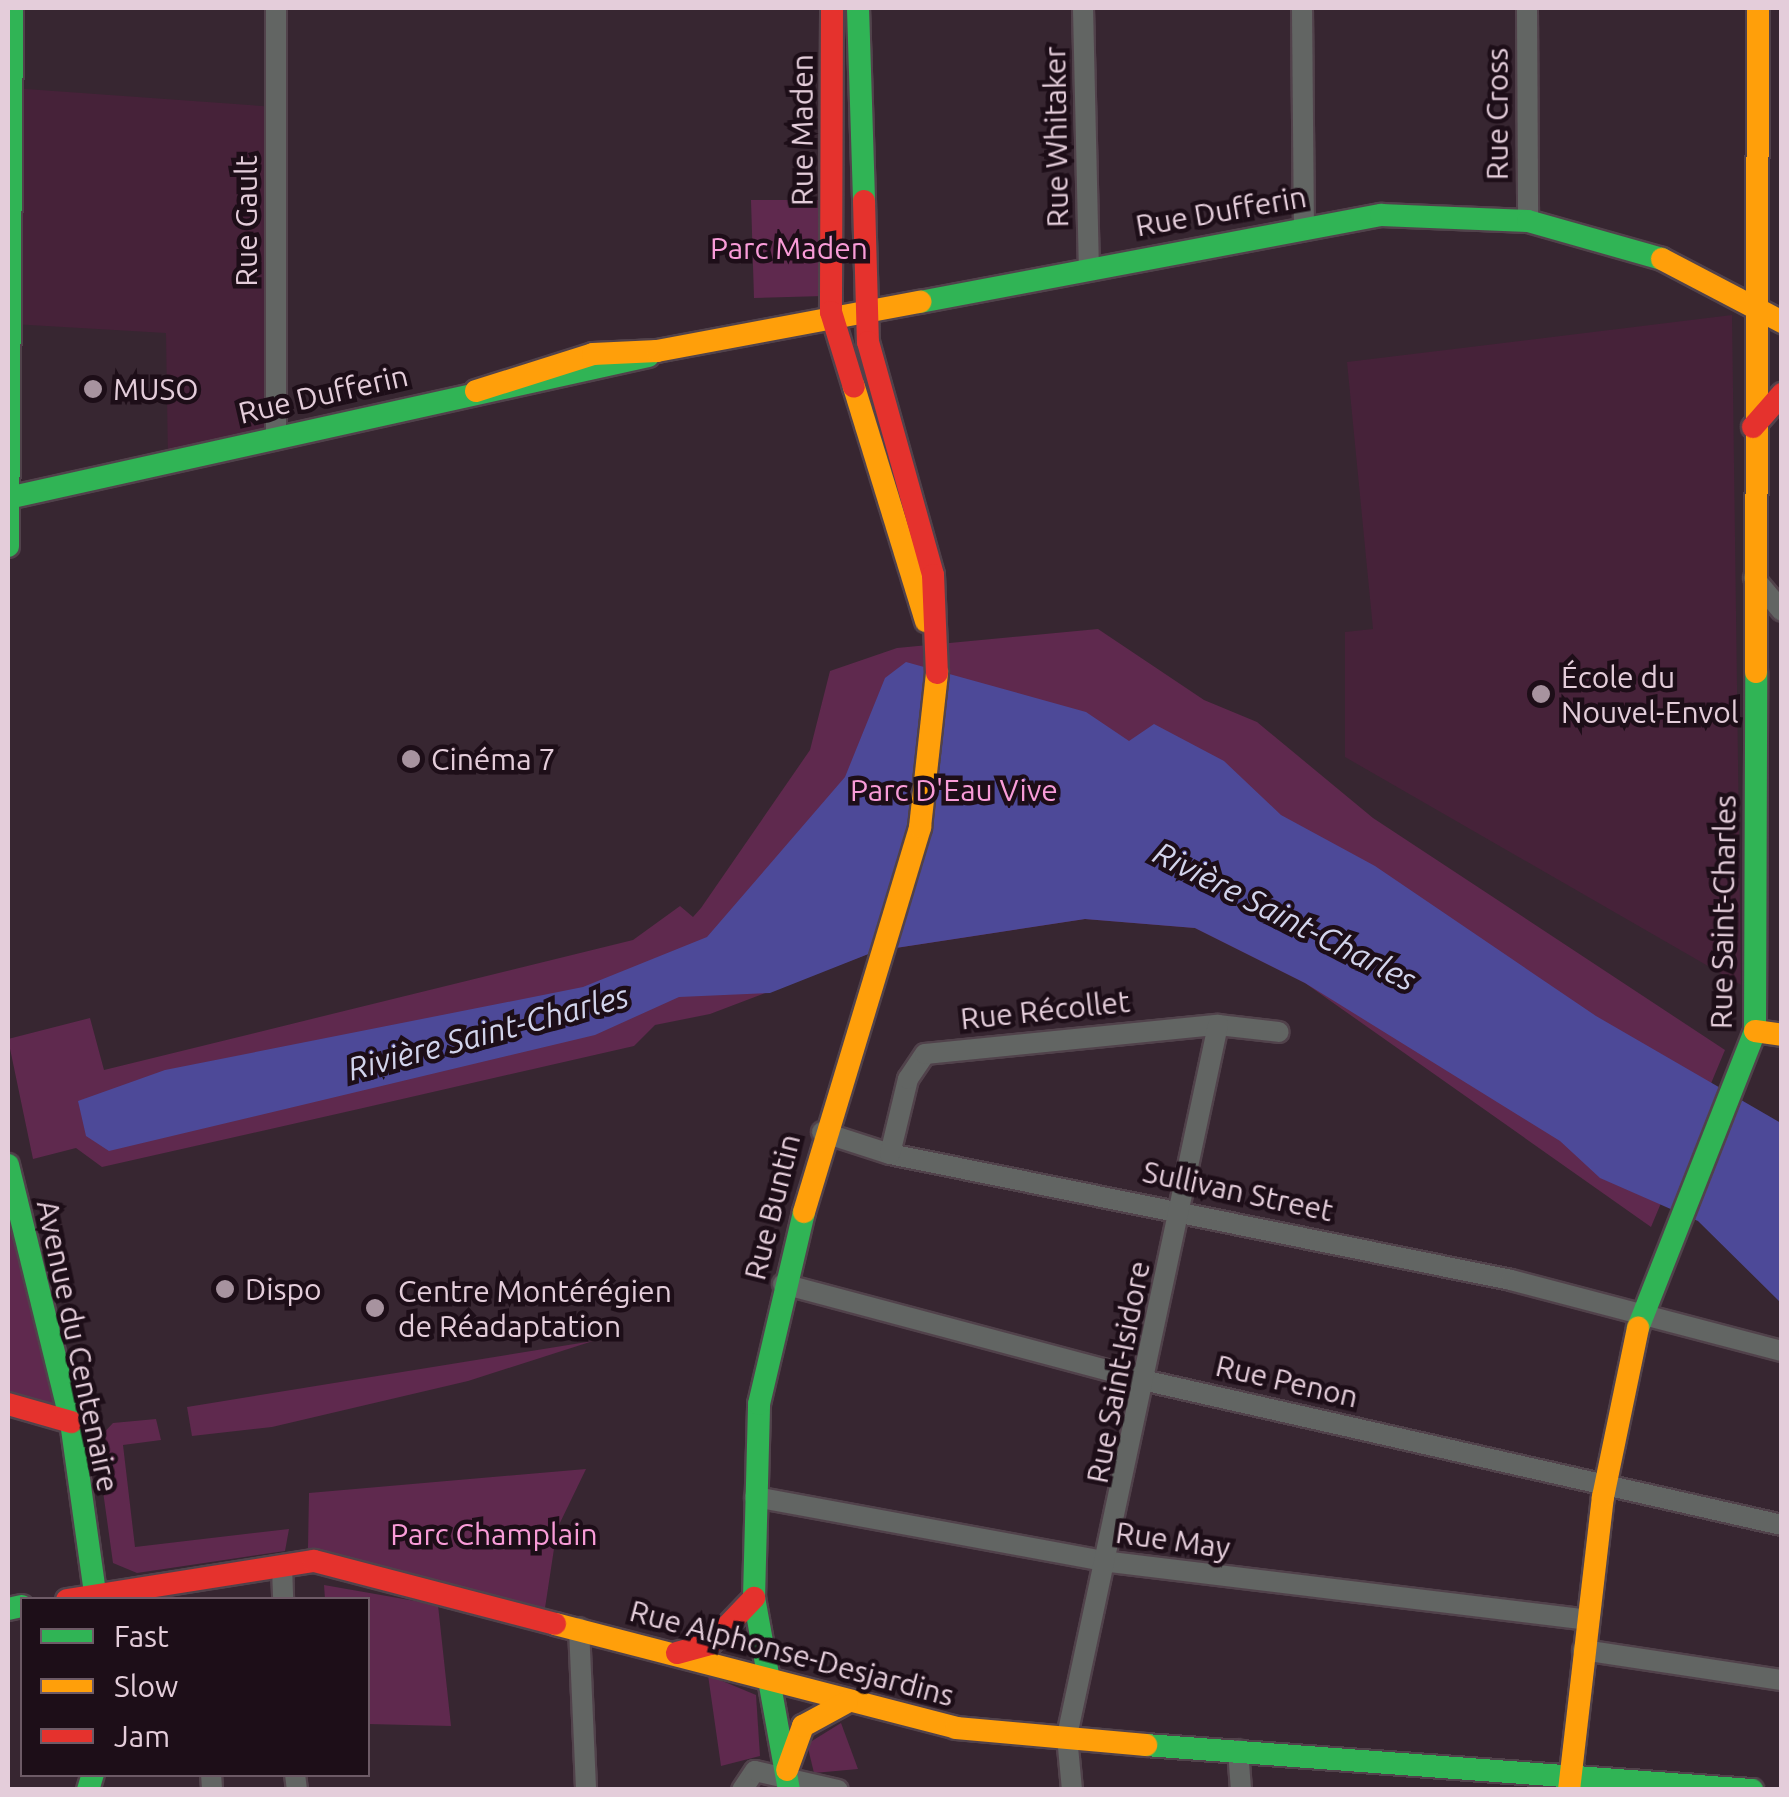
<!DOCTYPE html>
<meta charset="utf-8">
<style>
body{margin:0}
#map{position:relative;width:1789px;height:1797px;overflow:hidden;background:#372631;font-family:Ubuntu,sans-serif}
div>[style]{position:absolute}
.built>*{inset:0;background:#462239}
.green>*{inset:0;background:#5f294e}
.water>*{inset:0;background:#4d4998}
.roads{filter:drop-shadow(2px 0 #51424b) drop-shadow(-2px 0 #51424b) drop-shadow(0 2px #51424b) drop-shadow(0 -2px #51424b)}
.street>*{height:20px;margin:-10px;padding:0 10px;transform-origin:10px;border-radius:10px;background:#626563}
.fast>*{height:22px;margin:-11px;padding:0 11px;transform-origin:11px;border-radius:11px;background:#30b455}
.slow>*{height:22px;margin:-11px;padding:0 11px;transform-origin:11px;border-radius:11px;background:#ff9f0a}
.jam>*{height:22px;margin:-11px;padding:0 11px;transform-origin:11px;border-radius:11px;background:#e5322d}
.dots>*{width:28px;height:28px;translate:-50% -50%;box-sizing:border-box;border:5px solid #1d0e18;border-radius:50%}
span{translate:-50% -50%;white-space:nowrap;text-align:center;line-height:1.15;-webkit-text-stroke:9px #1d0e18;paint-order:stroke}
.street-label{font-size:30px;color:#e4cdda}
.park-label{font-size:30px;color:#f99cd8}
.poi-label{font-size:30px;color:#e4cdda}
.left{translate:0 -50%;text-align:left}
.water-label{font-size:32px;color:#d2d4ec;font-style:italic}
.frame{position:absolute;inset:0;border:10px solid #e4cdda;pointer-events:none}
.legend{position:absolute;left:20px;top:1597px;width:350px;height:180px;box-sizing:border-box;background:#1d0e18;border:2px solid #6d5a66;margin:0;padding:12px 18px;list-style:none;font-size:30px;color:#e4cdda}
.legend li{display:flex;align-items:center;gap:20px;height:50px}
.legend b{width:50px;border:2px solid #6d5a66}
</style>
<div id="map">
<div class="built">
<i style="clip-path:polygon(12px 88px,276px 107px,276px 435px,168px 461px,166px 333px,12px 324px)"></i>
<i style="clip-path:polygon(1732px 315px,1741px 985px,1345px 757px,1345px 632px,1373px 629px,1347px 362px)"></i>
</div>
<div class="green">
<i style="clip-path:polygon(751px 200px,825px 200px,824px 296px,754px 298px)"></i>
<i style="clip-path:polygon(1098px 629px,1204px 700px,1257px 722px,1373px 818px,1725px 1050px,1651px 1227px,1305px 983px,1195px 928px,1085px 919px,876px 951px,710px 1014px,655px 1025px,634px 1046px,363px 1108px,102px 1167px,76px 1148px,33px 1159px,8px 1039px,90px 1018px,104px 1070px,633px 940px,680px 906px,693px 917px,701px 908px,810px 750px,830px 671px,897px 648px)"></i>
<i style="clip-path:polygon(8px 1196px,57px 1407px,8px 1396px)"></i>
<i style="clip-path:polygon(593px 1341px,468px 1381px,272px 1427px,192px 1436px,187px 1407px)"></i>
<i style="clip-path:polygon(156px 1419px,161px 1440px,123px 1445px,135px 1547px,289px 1529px,285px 1551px,137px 1573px,113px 1563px,96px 1441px,113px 1423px)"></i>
<i style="clip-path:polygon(586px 1469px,557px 1529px,545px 1608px,308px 1548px,309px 1493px)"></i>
<i style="clip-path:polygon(324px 1585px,438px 1605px,451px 1726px,368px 1724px,368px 1600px,325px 1599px)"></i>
<i style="clip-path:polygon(708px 1675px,756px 1695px,760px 1756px,721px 1766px)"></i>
<i style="clip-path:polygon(841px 1723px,858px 1769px,814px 1773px,807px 1744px)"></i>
</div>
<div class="water">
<i style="clip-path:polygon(906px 662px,1086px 712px,1129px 741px,1154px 724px,1224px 761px,1281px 815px,1375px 866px,1596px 1016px,1781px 1123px,1781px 1303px,1698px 1221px,1600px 1178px,1560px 1141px,1305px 983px,1195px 928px,1085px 919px,876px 951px,770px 993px,679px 997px,595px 1035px,109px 1151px,86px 1136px,78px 1101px,165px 1070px,583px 987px,707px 937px,845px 777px,885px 678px)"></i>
</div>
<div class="roads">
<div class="street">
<i style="left:1083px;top:8px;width:257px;rotate:88.7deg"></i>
<i style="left:1302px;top:8px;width:218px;rotate:89.5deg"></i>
<i style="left:1527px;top:8px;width:213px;rotate:89.7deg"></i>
<i style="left:276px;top:435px;width:427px;rotate:-90deg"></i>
<i style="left:1754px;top:578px;width:43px;rotate:49.7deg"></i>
<i style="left:822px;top:1132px;width:71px;rotate:17.9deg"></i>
<i style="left:890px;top:1154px;width:634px;rotate:11.47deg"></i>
<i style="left:1511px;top:1280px;width:280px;rotate:14.7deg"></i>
<i style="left:890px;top:1154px;width:77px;rotate:-76.5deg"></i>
<i style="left:908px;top:1079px;width:30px;rotate:-56deg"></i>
<i style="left:925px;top:1054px;width:294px;rotate:-5.7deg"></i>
<i style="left:1218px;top:1025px;width:61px;rotate:6.5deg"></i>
<i style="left:783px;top:1284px;width:377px;rotate:14.9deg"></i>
<i style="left:1147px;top:1381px;width:651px;rotate:12.78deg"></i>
<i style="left:755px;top:1497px;width:361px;rotate:10.4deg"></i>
<i style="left:1110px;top:1562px;width:481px;rotate:6.9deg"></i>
<i style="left:282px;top:1566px;width:34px;rotate:88deg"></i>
<i style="left:579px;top:1628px;width:162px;rotate:87.5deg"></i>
<i style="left:1583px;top:1650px;width:201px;rotate:8.6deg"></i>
<i style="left:1238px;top:1750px;width:40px;rotate:85.7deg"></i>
<i style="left:211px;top:1774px;width:16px;rotate:86deg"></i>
<i style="left:295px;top:1774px;width:16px;rotate:83deg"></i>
<i style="left:742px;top:1790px;width:23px;rotate:-56deg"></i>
<i style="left:755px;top:1771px;width:85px;rotate:12.9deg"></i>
<i style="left:1072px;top:1790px;width:54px;rotate:-95.3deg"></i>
<i style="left:1067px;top:1736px;width:727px;rotate:-78.01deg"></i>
</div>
<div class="fast">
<i style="left:858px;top:8px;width:193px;rotate:88.2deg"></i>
<i style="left:920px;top:302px;width:469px;rotate:-10.7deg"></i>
<i style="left:1381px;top:215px;width:147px;rotate:2.3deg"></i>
<i style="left:1528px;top:221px;width:139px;rotate:15.8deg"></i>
<i style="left:8px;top:498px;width:656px;rotate:-12.51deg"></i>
<i style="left:8px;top:546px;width:538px;rotate:-89.57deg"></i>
<i style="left:8px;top:1165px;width:265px;rotate:76.2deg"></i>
<i style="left:71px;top:1422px;width:180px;rotate:82deg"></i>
<i style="left:1638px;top:1328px;width:319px;rotate:-68.5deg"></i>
<i style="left:1755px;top:1031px;width:359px;rotate:-89.8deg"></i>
<i style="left:8px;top:1609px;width:14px;rotate:-12deg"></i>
<i style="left:1146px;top:1745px;width:608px;rotate:4.25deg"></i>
<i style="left:88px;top:1790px;width:17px;rotate:-73deg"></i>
<i style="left:789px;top:1790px;width:195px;rotate:-100.3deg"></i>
<i style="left:754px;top:1598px;width:194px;rotate:-88.5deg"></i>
<i style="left:759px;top:1404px;width:197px;rotate:-76.8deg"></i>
</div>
<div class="slow">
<i style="left:1662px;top:259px;width:136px;rotate:27.7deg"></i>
<i style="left:854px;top:387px;width:245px;rotate:72.9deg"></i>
<i style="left:476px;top:391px;width:123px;rotate:-17.5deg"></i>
<i style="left:593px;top:354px;width:64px;rotate:-2.7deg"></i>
<i style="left:657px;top:351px;width:268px;rotate:-10.6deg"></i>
<i style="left:1756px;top:672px;width:664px;rotate:-89.83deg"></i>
<i style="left:1755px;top:1031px;width:27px;rotate:8deg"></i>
<i style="left:804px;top:1212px;width:402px;rotate:-73.2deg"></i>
<i style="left:920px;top:827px;width:155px;rotate:-83.7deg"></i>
<i style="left:555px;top:1624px;width:414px;rotate:14.5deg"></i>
<i style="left:956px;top:1728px;width:191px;rotate:5.1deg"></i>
<i style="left:787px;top:1770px;width:47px;rotate:-70deg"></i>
<i style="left:803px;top:1726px;width:50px;rotate:-28.6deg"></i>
<i style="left:1569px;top:1790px;width:295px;rotate:-83.4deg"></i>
<i style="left:1603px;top:1497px;width:173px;rotate:-78.3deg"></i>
</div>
<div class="jam">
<i style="left:832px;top:8px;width:304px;rotate:90.2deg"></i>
<i style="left:831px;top:312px;width:78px;rotate:73deg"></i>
<i style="left:864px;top:201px;width:141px;rotate:88.4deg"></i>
<i style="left:868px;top:342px;width:242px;rotate:74.4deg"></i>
<i style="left:933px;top:575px;width:98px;rotate:87.7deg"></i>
<i style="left:1753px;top:427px;width:44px;rotate:-48.7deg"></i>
<i style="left:8px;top:1404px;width:66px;rotate:15.9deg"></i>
<i style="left:67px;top:1600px;width:250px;rotate:-9deg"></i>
<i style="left:314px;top:1561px;width:249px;rotate:14.6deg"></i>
<i style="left:677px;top:1653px;width:34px;rotate:-15deg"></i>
<i style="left:710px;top:1644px;width:64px;rotate:-46.3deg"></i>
</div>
</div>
<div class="dots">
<i style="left:93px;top:389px;background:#a7939f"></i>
<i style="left:1541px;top:694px;background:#a7939f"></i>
<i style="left:411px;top:759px;background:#a7939f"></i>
<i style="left:225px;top:1289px;background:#a7939f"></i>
<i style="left:375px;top:1308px;background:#a7939f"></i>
</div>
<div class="street-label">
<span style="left:1497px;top:114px;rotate:-90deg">Rue Cross</span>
<span style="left:802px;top:130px;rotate:-90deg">Rue Maden</span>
<span style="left:1056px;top:137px;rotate:-91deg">Rue Whitaker</span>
<span style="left:1221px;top:211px;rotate:-10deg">Rue Dufferin</span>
<span style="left:246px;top:221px;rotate:-90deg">Rue Gault</span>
<span style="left:323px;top:394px;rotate:-13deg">Rue Dufferin</span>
<span style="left:1723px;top:912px;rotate:-89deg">Rue Saint-Charles</span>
<span style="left:1045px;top:1010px;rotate:-6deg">Rue Récollet</span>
<span style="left:1238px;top:1191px;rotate:12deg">Sullivan Street</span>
<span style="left:772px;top:1207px;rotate:-76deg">Rue Buntin</span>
<span style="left:78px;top:1346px;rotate:78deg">Avenue du Centenaire</span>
<span style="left:1118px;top:1372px;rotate:-79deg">Rue Saint-Isidore</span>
<span style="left:1287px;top:1381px;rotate:13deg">Rue Penon</span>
<span style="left:1173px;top:1540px;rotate:8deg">Rue May</span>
<span style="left:792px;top:1653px;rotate:15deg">Rue Alphonse-Desjardins</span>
</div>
<div class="park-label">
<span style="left:789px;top:248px">Parc Maden</span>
<span style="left:954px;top:790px">Parc D'Eau Vive</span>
<span style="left:494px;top:1534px">Parc Champlain</span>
</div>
<div class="poi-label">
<span class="left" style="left:113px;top:389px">MUSO</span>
<span class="left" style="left:1561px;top:694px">École du<br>Nouvel-Envol</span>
<span class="left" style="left:431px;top:759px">Cinéma 7</span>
<span class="left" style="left:245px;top:1289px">Dispo</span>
<span class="left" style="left:398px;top:1308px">Centre Montérégien<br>de Réadaptation</span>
</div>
<div class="water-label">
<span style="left:1285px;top:916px;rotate:27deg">Rivière Saint-Charles</span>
<span style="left:488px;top:1032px;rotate:-15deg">Rivière Saint-Charles</span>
</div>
<div class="frame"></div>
<ul class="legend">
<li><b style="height:12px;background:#30b455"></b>Fast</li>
<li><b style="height:12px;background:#ff9f0a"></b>Slow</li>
<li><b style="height:12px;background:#e5322d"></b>Jam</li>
</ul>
</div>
